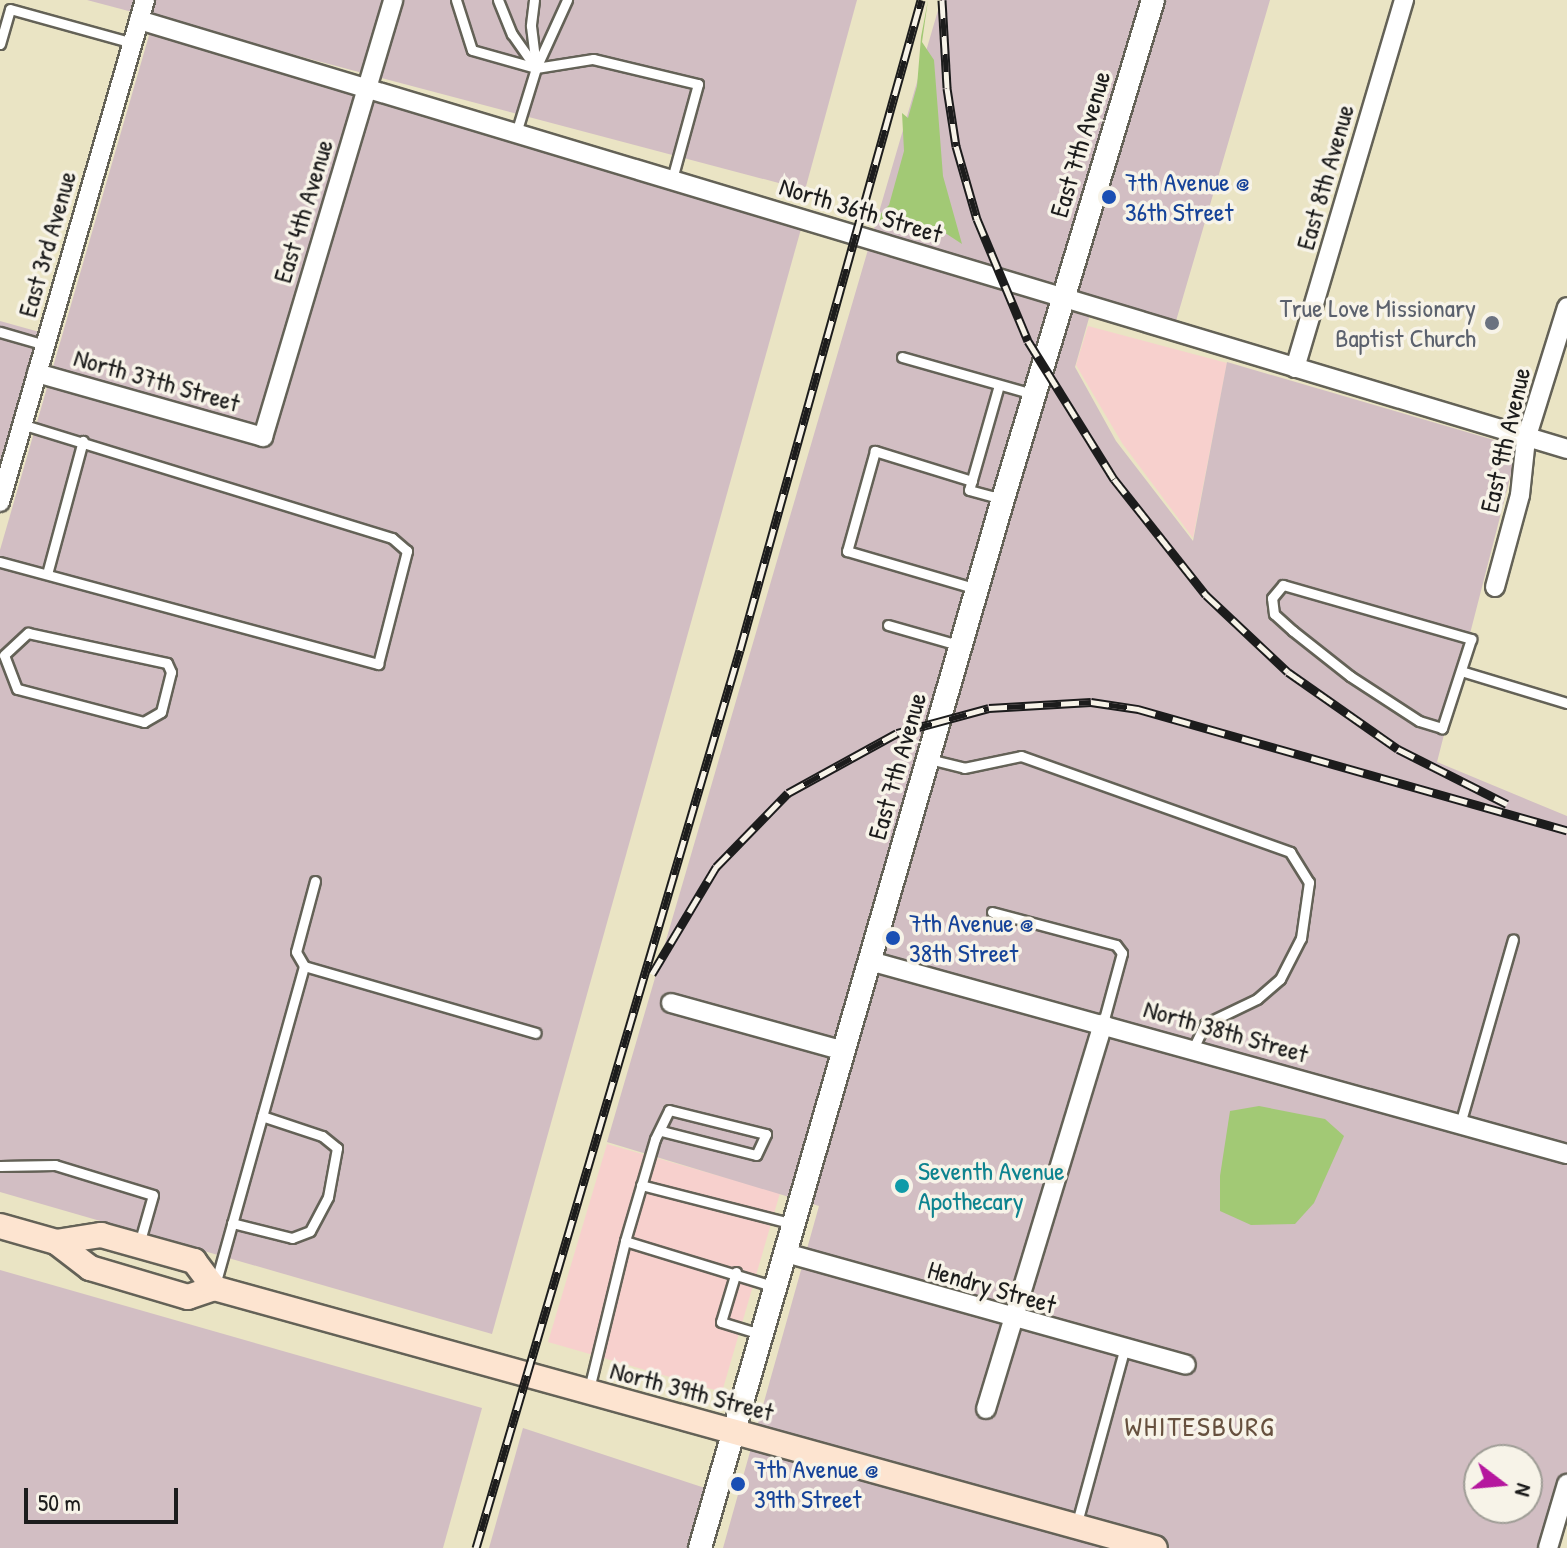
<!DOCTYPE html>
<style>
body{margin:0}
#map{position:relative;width:1567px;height:1548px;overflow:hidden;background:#eae4c4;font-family:"Patrick Hand",sans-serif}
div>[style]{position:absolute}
.built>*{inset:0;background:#f7d0cd}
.industrial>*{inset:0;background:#d2bec3}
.green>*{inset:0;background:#a2c975}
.roads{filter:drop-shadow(2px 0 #646257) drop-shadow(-2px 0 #646257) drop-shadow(0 2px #646257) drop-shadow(0 -2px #646257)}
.service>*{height:9px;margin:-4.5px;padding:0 4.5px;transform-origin:4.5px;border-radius:4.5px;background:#fff}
.minor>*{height:18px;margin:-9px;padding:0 9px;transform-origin:9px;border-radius:9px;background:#fff}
.tertiary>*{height:22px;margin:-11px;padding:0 11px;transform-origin:11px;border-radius:11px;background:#fff}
.secondary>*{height:24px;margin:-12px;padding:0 12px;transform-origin:12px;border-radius:12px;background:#fde4d0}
.rail>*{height:9px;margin-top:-4.5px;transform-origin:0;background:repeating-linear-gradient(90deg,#f7f3e8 0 18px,#1c1c1c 0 36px);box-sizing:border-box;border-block:2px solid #1c1c1c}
.dots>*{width:22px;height:22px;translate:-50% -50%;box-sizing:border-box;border:4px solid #f7f3e8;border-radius:50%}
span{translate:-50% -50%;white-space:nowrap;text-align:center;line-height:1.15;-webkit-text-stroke:7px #f7f3e8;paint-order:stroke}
.street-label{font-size:26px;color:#1c1c1c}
.transit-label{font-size:26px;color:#164399}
.left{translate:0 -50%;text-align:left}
.worship-label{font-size:26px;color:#5b616d}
.right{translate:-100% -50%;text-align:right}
.culture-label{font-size:26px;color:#0d838f}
.neighbourhood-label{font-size:28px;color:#66503e;letter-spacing:2px}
.north{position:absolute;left:1463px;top:1444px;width:80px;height:80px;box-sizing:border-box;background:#f7f3e8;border:2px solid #9f9d96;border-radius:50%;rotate:106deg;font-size:22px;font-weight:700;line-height:32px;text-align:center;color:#1c1c1c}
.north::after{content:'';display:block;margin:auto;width:28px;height:36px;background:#b5179e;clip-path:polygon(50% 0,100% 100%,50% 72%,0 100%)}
.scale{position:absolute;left:24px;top:1488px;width:154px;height:36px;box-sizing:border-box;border:4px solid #1c1c1c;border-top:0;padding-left:10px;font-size:24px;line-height:28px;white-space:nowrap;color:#1c1c1c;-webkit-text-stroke:6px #f7f3e8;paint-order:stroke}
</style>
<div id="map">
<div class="built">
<i style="clip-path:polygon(1088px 326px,1227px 363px,1193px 538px,1122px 443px,1076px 365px)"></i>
<i style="clip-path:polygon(607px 1144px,780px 1193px,722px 1392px,548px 1342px)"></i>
</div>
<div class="industrial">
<i style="clip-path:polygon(87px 0,857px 0,805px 190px)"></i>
<i style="clip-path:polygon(evenodd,941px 0,1270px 0,1176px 321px,1095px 297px,1075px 367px,1116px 441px,1193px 541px,1227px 362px,1518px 447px,1437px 762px,1567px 816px,1567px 1472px,1546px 1548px,723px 1548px,819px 1206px,607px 1142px,941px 0,1479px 1460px,1527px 1460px,1527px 1508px,1479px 1508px,1479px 1460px)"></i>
<i style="clip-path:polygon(150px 32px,801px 229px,492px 1334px,0 1192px,0 550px)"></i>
<i style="clip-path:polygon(0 321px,43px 333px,0 488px)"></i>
<i style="clip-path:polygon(0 1270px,482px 1408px,443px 1548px,0 1548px)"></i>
<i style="clip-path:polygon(523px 1428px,714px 1491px,698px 1548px,489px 1548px)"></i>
</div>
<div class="green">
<i style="clip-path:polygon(928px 0,922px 42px,934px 60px,943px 176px,962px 244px,936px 227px,909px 231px,874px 221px,889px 205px,904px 151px,902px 113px,908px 118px,917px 86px,921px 37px)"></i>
<i style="clip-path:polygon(1259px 1106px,1325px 1119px,1344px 1136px,1314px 1203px,1295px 1224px,1251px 1225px,1220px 1211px,1220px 1176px,1230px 1111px)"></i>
</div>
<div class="roads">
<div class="service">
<i style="left:456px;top:0;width:52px;rotate:72.3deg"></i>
<i style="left:472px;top:50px;width:66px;rotate:15.7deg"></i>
<i style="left:536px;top:68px;width:68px;rotate:107.1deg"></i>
<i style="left:498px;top:0;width:37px;rotate:68deg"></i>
<i style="left:512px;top:34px;width:42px;rotate:54.8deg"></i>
<i style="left:534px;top:0;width:26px;rotate:97deg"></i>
<i style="left:531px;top:26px;width:38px;rotate:83deg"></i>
<i style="left:0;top:44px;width:36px;rotate:-74deg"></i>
<i style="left:10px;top:9px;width:128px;rotate:15.5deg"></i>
<i style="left:536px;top:68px;width:58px;rotate:-9deg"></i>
<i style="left:593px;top:59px;width:108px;rotate:13.4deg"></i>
<i style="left:698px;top:84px;width:98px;rotate:105.3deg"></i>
<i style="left:536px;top:68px;width:75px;rotate:-65.5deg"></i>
<i style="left:0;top:332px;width:47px;rotate:16.1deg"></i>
<i style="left:902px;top:357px;width:136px;rotate:15.8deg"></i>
<i style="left:999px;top:385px;width:109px;rotate:105.9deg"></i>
<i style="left:969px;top:490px;width:35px;rotate:15deg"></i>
<i style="left:972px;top:481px;width:102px;rotate:-162.8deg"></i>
<i style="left:875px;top:451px;width:104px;rotate:105.6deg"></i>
<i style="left:847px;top:551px;width:135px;rotate:16.3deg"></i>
<i style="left:0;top:562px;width:392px;rotate:15.1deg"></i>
<i style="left:378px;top:664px;width:117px;rotate:-75.6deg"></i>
<i style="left:407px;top:551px;width:20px;rotate:-139deg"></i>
<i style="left:392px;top:538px;width:387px;rotate:-162.9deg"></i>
<i style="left:47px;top:574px;width:138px;rotate:-74.9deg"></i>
<i style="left:1283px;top:585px;width:196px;rotate:16deg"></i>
<i style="left:1471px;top:639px;width:94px;rotate:108deg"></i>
<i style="left:1442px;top:728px;width:24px;rotate:-163deg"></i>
<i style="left:1419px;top:721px;width:82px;rotate:-146.9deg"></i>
<i style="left:1350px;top:676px;width:73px;rotate:-141.7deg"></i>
<i style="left:1293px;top:631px;width:25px;rotate:-138deg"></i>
<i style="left:1274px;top:614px;width:16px;rotate:-97deg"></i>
<i style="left:1272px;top:598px;width:17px;rotate:-50deg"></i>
<i style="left:888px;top:625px;width:76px;rotate:16deg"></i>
<i style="left:28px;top:633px;width:142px;rotate:12.2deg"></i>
<i style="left:167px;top:663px;width:10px;rotate:66deg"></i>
<i style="left:171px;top:672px;width:41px;rotate:104deg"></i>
<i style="left:161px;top:712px;width:20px;rotate:150deg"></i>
<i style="left:144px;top:722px;width:131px;rotate:-165.4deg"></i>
<i style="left:17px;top:689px;width:36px;rotate:-111deg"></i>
<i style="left:4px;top:655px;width:33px;rotate:-43deg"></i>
<i style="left:1461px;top:671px;width:111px;rotate:16.8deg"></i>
<i style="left:929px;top:759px;width:36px;rotate:14deg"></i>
<i style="left:964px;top:768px;width:58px;rotate:-11.9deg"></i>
<i style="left:1021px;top:756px;width:286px;rotate:19.6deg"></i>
<i style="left:1290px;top:852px;width:36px;rotate:58deg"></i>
<i style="left:1309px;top:882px;width:57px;rotate:98.1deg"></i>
<i style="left:1301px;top:938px;width:46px;rotate:117.1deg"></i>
<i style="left:1280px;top:979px;width:30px;rotate:139deg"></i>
<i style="left:1257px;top:999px;width:58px;rotate:154.3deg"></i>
<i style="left:1205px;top:1024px;width:28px;rotate:116deg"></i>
<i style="left:315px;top:881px;width:73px;rotate:105deg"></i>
<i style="left:296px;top:952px;width:16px;rotate:60deg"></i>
<i style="left:304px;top:966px;width:241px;rotate:16.1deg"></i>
<i style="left:992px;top:912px;width:128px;rotate:14.9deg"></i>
<i style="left:1116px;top:945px;width:10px;rotate:53deg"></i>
<i style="left:1122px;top:953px;width:73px;rotate:105.2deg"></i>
<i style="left:1460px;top:1124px;width:192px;rotate:-74deg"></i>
<i style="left:0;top:1166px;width:55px;rotate:-1deg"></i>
<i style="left:55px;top:1165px;width:102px;rotate:17deg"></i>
<i style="left:153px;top:1195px;width:51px;rotate:105.9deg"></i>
<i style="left:641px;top:1185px;width:158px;rotate:14.3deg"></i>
<i style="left:232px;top:1223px;width:62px;rotate:14deg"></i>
<i style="left:292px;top:1238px;width:19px;rotate:-21deg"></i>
<i style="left:310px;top:1231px;width:38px;rotate:-62deg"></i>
<i style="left:328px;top:1197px;width:50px;rotate:-79.6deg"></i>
<i style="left:337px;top:1148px;width:19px;rotate:-141deg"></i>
<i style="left:322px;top:1136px;width:63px;rotate:-161.6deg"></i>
<i style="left:625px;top:1241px;width:157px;rotate:17deg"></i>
<i style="left:736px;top:1272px;width:52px;rotate:106.7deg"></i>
<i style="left:721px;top:1322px;width:41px;rotate:17.1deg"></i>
<i style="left:215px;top:1285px;width:331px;rotate:-74.4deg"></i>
<i style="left:589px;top:1389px;width:152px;rotate:-76.3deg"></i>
<i style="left:625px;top:1241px;width:106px;rotate:-73.6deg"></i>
<i style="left:655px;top:1139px;width:32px;rotate:-64deg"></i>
<i style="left:669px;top:1110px;width:100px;rotate:13.9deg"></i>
<i style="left:766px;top:1134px;width:23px;rotate:115deg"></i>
<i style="left:756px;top:1155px;width:98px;rotate:-165.8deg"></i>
<i style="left:1076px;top:1526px;width:181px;rotate:-74.7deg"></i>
</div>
<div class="minor">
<i style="left:139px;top:20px;width:1491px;rotate:16.72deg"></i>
<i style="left:1295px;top:368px;width:384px;rotate:-73.5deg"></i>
<i style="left:37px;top:373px;width:235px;rotate:15.8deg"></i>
<i style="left:263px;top:437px;width:456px;rotate:-73.4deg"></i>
<i style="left:0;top:502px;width:523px;rotate:-73.89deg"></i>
<i style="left:1495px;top:587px;width:95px;rotate:-74.8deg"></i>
<i style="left:1520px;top:495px;width:56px;rotate:-83.9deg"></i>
<i style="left:1526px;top:439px;width:138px;rotate:-72.7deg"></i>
<i style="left:870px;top:961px;width:723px;rotate:15.48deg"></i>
<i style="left:671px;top:1003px;width:180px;rotate:15.5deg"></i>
<i style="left:786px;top:1253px;width:415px;rotate:15.6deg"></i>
<i style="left:986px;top:1409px;width:403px;rotate:-73.1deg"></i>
<i style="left:1548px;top:1548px;width:67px;rotate:-73.5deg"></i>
</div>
<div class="tertiary">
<i style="left:700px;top:1548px;width:1092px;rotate:-73.89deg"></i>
<i style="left:1003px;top:499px;width:521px;rotate:-73.27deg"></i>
</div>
<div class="secondary">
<i style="left:0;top:1226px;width:58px;rotate:15.9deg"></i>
<i style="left:56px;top:1242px;width:43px;rotate:37.4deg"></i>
<i style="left:90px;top:1268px;width:102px;rotate:16.5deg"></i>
<i style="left:188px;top:1297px;width:28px;rotate:-19deg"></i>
<i style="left:214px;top:1288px;width:976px;rotate:15.45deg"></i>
<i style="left:56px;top:1242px;width:46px;rotate:-8.8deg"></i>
<i style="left:101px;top:1235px;width:97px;rotate:15.6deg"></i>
<i style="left:194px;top:1261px;width:34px;rotate:53deg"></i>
</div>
</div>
<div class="rail">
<i style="left:942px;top:0;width:88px;rotate:86.7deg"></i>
<i style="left:947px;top:88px;width:59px;rotate:81.2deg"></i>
<i style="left:956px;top:146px;width:76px;rotate:74deg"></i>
<i style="left:977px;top:219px;width:132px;rotate:67.3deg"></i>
<i style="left:1028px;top:341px;width:163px;rotate:58.1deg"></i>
<i style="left:1114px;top:479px;width:148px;rotate:51.6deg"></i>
<i style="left:1206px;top:595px;width:112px;rotate:43.2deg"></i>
<i style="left:1288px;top:672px;width:134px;rotate:35deg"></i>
<i style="left:1398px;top:749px;width:122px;rotate:26.8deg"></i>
<i style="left:652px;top:974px;width:125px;rotate:-59.1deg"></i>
<i style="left:716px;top:867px;width:103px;rotate:-45.8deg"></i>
<i style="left:788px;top:793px;width:124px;rotate:-28.8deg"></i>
<i style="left:897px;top:733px;width:95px;rotate:-15.2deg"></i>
<i style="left:989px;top:708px;width:102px;rotate:-3.4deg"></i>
<i style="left:1091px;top:702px;width:48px;rotate:8.5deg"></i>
<i style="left:1138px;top:709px;width:446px;rotate:15.8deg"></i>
<i style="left:476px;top:1548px;width:936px;rotate:-73.62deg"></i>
<i style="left:740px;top:650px;width:675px;rotate:-74.44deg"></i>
</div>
<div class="dots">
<i style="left:1109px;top:197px;background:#1a4fb4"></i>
<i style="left:1492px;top:323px;background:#6b7280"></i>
<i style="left:893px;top:938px;background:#1a4fb4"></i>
<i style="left:902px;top:1186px;background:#0f9aa8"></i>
<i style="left:738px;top:1484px;background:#1a4fb4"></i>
</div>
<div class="street-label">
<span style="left:1080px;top:144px;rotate:-73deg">East 7th Avenue</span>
<span style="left:1325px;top:177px;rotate:-74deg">East 8th Avenue</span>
<span style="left:861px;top:210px;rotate:17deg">North 36th Street</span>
<span style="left:303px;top:211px;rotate:-73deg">East 4th Avenue</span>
<span style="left:47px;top:244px;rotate:-74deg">East 3rd Avenue</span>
<span style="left:157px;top:380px;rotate:16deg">North 37th Street</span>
<span style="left:1505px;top:440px;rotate:-77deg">East 9th Avenue</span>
<span style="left:897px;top:766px;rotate:-74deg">East 7th Avenue</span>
<span style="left:1226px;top:1031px;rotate:16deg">North 38th Street</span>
<span style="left:992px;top:1287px;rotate:16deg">Hendry Street</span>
<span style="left:692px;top:1391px;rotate:15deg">North 39th Street</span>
</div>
<div class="transit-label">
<span class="left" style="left:1125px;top:197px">7th Avenue @<br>36th Street</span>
<span class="left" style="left:909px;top:938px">7th Avenue @<br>38th Street</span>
<span class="left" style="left:754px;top:1484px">7th Avenue @<br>39th Street</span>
</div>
<div class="worship-label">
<span class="right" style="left:1476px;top:323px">True Love Missionary<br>Baptist Church</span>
</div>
<div class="culture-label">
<span class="left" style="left:918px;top:1186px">Seventh Avenue<br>Apothecary</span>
</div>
<div class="neighbourhood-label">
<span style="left:1200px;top:1426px">WHITESBURG</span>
</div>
<div class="north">N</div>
<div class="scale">50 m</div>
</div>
